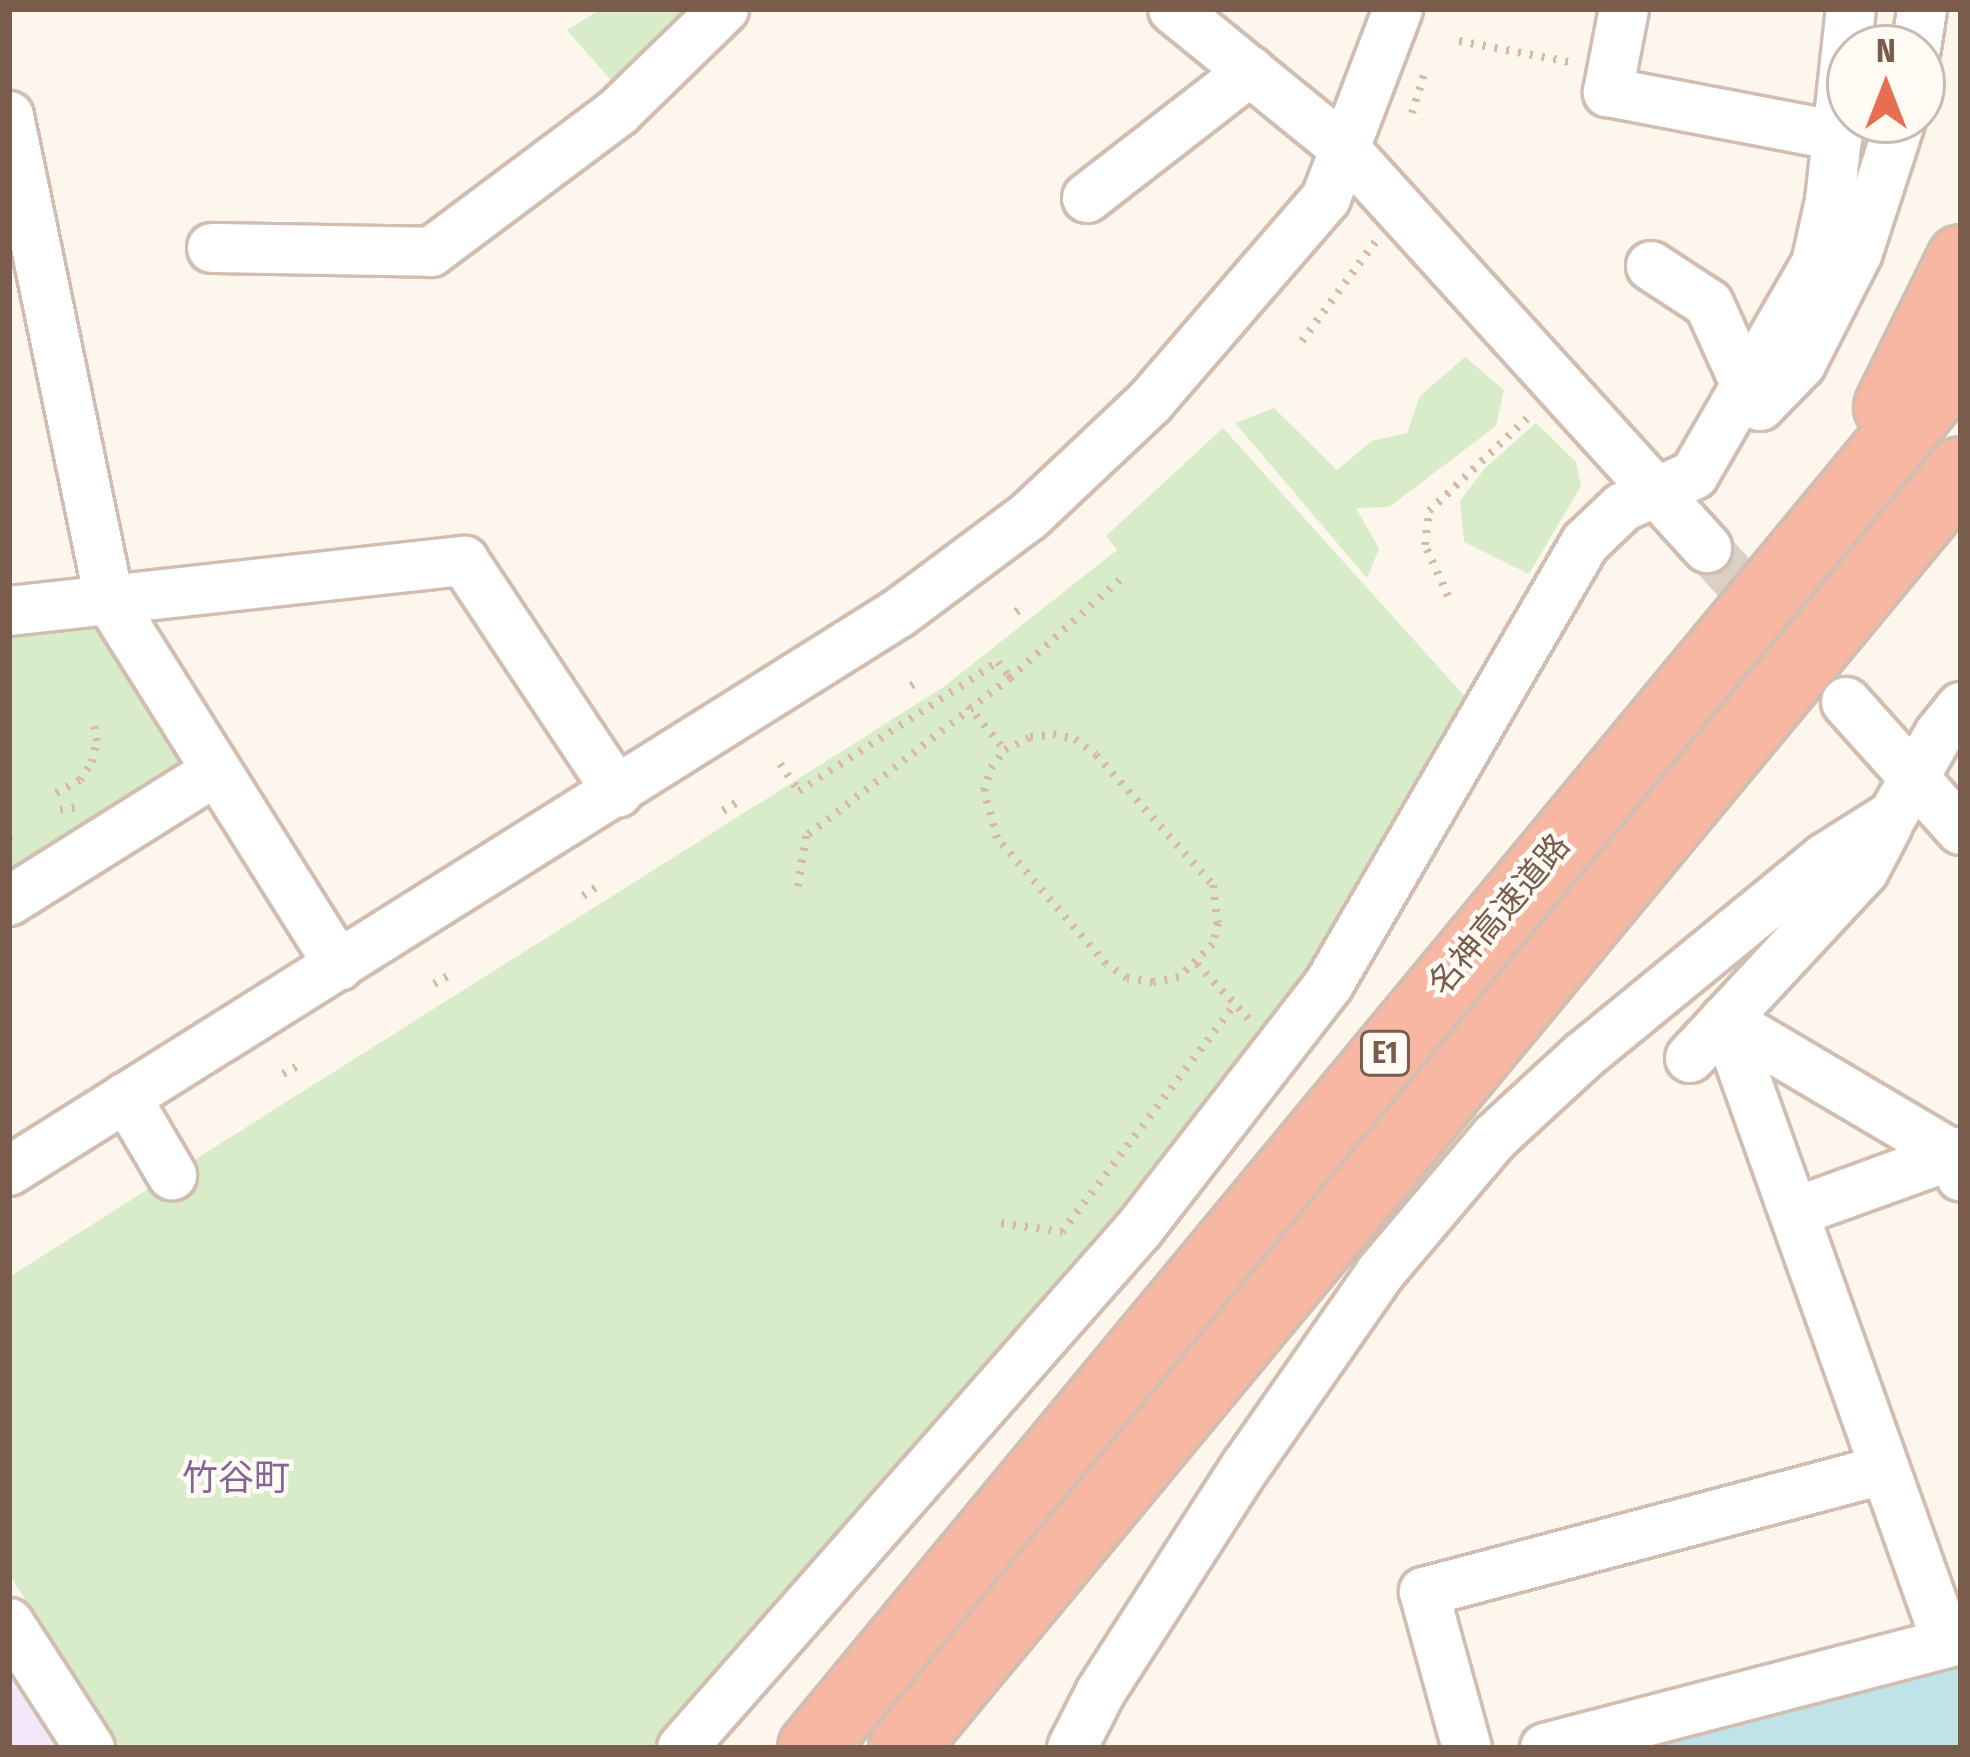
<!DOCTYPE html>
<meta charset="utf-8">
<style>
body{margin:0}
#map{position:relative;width:1970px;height:1757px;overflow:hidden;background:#fdf6ec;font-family:"Fira Sans Condensed","Noto Sans JP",sans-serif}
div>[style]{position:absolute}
.education>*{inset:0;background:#f3e8fa}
.green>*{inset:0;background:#d8ecc9}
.water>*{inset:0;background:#bfe3e8}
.minor-tunnel>*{height:48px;margin-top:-24px;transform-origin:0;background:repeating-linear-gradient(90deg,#dcd0c4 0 48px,transparent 0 72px)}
.path>*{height:8px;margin-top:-4px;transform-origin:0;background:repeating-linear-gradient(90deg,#d9b8a5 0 3px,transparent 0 12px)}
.roads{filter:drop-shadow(3px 0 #d1beb0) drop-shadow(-3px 0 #d1beb0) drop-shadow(0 3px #d1beb0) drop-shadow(0 -3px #d1beb0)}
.minor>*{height:48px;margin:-24px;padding:0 24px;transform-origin:24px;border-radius:24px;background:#fff}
.highway>*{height:66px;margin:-33px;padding:0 33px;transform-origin:33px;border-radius:33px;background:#f7b7a3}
span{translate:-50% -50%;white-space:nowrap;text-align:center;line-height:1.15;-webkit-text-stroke:9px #fffaf3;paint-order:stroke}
.shield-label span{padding:3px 9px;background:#fffaf3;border:3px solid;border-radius:9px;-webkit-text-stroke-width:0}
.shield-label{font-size:30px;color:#7a5c4d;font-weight:700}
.street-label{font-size:33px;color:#7a5c4d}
.neighbourhood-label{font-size:36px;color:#846695}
.frame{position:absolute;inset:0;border:12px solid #7a5c4d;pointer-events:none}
.north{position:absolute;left:1826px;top:24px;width:120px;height:120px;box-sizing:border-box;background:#fffaf3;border:3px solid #cabbb1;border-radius:50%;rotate:0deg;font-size:33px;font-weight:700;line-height:48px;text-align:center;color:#7a5c4d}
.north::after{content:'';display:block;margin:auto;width:42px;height:54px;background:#e76f51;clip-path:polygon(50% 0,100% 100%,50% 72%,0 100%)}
</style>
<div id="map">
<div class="education">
<i style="clip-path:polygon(9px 1671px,59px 1748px,9px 1748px)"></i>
</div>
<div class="green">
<i style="clip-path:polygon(601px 9px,697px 9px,616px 86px,567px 30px)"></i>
<i style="clip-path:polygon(1465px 357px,1504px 390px,1496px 426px,1389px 507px,1356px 508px,1379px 549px,1367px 578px,1235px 423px,1274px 408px,1337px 470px,1372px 441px,1407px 433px,1420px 396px)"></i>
<i style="clip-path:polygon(1536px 423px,1576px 462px,1581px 486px,1529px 574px,1464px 542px,1460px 501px,1485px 468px)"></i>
<i style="clip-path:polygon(1223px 428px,1469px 701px,1312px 972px,1122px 1212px,652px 1748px,121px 1748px,9px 1574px,9px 1277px,942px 688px,1117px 550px,1106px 536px)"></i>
<i style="clip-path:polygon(85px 622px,104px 631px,179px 751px,177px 777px,9px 880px,9px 633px)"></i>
</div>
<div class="water">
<i style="clip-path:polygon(1961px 1666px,1961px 1748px,1635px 1748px)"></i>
</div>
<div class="minor-tunnel">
<i style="left:1707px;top:548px;width:181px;rotate:47.7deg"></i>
</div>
<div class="path">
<i style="left:1459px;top:41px;width:117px;rotate:10.8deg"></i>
<i style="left:1412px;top:113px;width:47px;rotate:-72.7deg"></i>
<i style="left:1302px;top:341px;width:124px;rotate:-53.5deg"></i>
<i style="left:1448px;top:596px;width:56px;rotate:-114.3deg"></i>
<i style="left:1425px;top:545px;width:34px;rotate:-83deg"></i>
<i style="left:1429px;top:511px;width:141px;rotate:-43.3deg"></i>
<i style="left:1016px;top:612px;width:11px;rotate:-38deg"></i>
<i style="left:1010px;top:678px;width:153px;rotate:-41.8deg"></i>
<i style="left:911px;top:686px;width:12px;rotate:-31deg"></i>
<i style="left:968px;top:706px;width:57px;rotate:49.9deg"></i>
<i style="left:1053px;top:734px;width:23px;rotate:13deg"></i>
<i style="left:1075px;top:739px;width:26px;rotate:37deg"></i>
<i style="left:1096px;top:755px;width:175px;rotate:48deg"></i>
<i style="left:1213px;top:885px;width:38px;rotate:83deg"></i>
<i style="left:1218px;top:923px;width:22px;rotate:103deg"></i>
<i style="left:1213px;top:944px;width:47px;rotate:135.9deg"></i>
<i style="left:1179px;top:977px;width:26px;rotate:169deg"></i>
<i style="left:1153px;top:982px;width:26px;rotate:-171deg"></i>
<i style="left:1127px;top:978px;width:25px;rotate:-146deg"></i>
<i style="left:1106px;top:964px;width:167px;rotate:-130.9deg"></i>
<i style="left:997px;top:838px;width:49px;rotate:-105.5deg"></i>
<i style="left:984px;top:791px;width:24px;rotate:-73deg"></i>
<i style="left:991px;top:768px;width:23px;rotate:-52deg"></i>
<i style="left:1005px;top:750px;width:28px;rotate:-27deg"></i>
<i style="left:1030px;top:737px;width:23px;rotate:-7deg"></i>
<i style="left:780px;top:764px;width:33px;rotate:55deg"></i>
<i style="left:799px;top:791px;width:237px;rotate:-33deg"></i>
<i style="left:998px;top:662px;width:20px;rotate:53deg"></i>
<i style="left:1010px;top:678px;width:258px;rotate:142.2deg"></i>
<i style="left:806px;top:836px;width:51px;rotate:99.1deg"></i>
<i style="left:56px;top:793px;width:27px;rotate:-28deg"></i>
<i style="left:80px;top:780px;width:22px;rotate:-56deg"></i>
<i style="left:92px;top:762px;width:22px;rotate:-77deg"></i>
<i style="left:97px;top:741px;width:22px;rotate:-100deg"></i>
<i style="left:60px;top:810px;width:17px;rotate:-10deg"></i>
<i style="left:723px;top:811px;width:22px;rotate:-32deg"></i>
<i style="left:9px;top:838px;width:2px;rotate:-63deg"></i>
<i style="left:583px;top:896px;width:23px;rotate:-34deg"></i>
<i style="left:1197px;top:964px;width:77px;rotate:46.6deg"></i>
<i style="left:434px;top:984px;width:22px;rotate:-30deg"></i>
<i style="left:283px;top:1074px;width:23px;rotate:-29deg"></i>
<i style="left:1001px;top:1223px;width:62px;rotate:8.4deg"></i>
<i style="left:1062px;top:1232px;width:286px;rotate:-52.8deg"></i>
</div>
<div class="roads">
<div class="minor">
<i style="left:1173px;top:9px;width:222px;rotate:39.1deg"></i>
<i style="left:1345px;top:149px;width:539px;rotate:47.78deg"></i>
<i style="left:1624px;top:9px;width:85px;rotate:100.9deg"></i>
<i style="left:1608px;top:92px;width:234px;rotate:10.8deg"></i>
<i style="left:1916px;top:48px;width:39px;rotate:-81deg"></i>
<i style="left:9px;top:116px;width:493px;rotate:78.3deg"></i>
<i style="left:109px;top:599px;width:433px;rotate:57.9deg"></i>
<i style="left:1087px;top:198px;width:207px;rotate:-37.8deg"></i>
<i style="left:212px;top:248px;width:219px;rotate:1deg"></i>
<i style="left:431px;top:252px;width:234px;rotate:-36.8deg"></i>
<i style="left:618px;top:112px;width:148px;rotate:-44.2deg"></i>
<i style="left:1651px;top:266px;width:69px;rotate:33.2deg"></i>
<i style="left:1709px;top:304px;width:90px;rotate:65.7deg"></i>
<i style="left:1740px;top:397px;width:22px;rotate:24deg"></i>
<i style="left:1760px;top:406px;width:59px;rotate:-45.7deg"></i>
<i style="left:1801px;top:364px;width:126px;rotate:-63deg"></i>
<i style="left:1858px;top:252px;width:139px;rotate:-72deg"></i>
<i style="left:9px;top:611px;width:458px;rotate:-6.3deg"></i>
<i style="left:464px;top:561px;width:278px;rotate:56.4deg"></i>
<i style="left:1846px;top:702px;width:172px;rotate:48.1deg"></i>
<i style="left:9px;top:901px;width:241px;rotate:-32.1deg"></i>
<i style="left:1725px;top:1020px;width:661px;rotate:70.39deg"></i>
<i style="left:1725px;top:1020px;width:265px;rotate:30.6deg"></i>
<i style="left:1953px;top:1155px;width:23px;rotate:70deg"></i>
<i style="left:1690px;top:1058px;width:255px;rotate:-47.1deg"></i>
<i style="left:1864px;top:871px;width:52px;rotate:-62.4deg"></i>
<i style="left:126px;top:1097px;width:91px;rotate:59.5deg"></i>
<i style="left:9px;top:1171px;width:1050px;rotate:-32.09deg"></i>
<i style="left:899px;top:613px;width:162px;rotate:-36.7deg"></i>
<i style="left:1029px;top:516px;width:166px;rotate:-43.3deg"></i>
<i style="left:1150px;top:402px;width:269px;rotate:-49.2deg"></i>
<i style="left:1326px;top:198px;width:202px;rotate:-69.1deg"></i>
<i style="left:1795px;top:1212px;width:177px;rotate:-19.9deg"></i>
<i style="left:9px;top:1623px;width:149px;rotate:57.1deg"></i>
<i style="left:682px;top:1748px;width:692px;rotate:-48.63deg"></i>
<i style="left:1139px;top:1229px;width:310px;rotate:-52.2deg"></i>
<i style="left:1329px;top:984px;width:510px;rotate:-59.86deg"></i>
<i style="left:1585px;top:543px;width:52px;rotate:-43.5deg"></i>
<i style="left:1623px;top:507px;width:78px;rotate:-24.3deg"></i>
<i style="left:1694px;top:475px;width:244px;rotate:-60deg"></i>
<i style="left:1816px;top:264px;width:65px;rotate:-77.5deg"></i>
<i style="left:1830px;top:201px;width:193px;rotate:-83.8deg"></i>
<i style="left:1072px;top:1748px;width:62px;rotate:-63deg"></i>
<i style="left:1100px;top:1693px;width:270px;rotate:-57.3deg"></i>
<i style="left:1246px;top:1466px;width:235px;rotate:-55.2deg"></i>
<i style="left:1380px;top:1273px;width:178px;rotate:-49.8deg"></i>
<i style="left:1495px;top:1137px;width:120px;rotate:-42.6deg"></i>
<i style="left:1583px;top:1056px;width:313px;rotate:-39.3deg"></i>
<i style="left:1825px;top:858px;width:80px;rotate:-32.3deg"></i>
<i style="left:1893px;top:815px;width:93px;rotate:-60.4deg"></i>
<i style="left:1939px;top:734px;width:35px;rotate:-51deg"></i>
<i style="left:1467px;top:1748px;width:162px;rotate:-105.4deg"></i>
<i style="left:1424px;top:1592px;width:473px;rotate:-14.9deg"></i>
<i style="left:1545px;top:1748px;width:430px;rotate:-14.6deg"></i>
</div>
<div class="highway">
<i style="left:1888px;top:407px;width:165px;rotate:-63.7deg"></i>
<i style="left:812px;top:1748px;width:1802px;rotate:-50.38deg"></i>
<i style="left:903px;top:1748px;width:1658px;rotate:-50.36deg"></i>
</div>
</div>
<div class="shield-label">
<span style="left:1385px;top:1053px">E1</span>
</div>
<div class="street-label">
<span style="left:1500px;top:915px;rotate:-50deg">名神高速道路</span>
</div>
<div class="neighbourhood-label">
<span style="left:236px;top:1479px">竹谷町</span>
</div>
<div class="frame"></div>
<div class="north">N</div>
</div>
